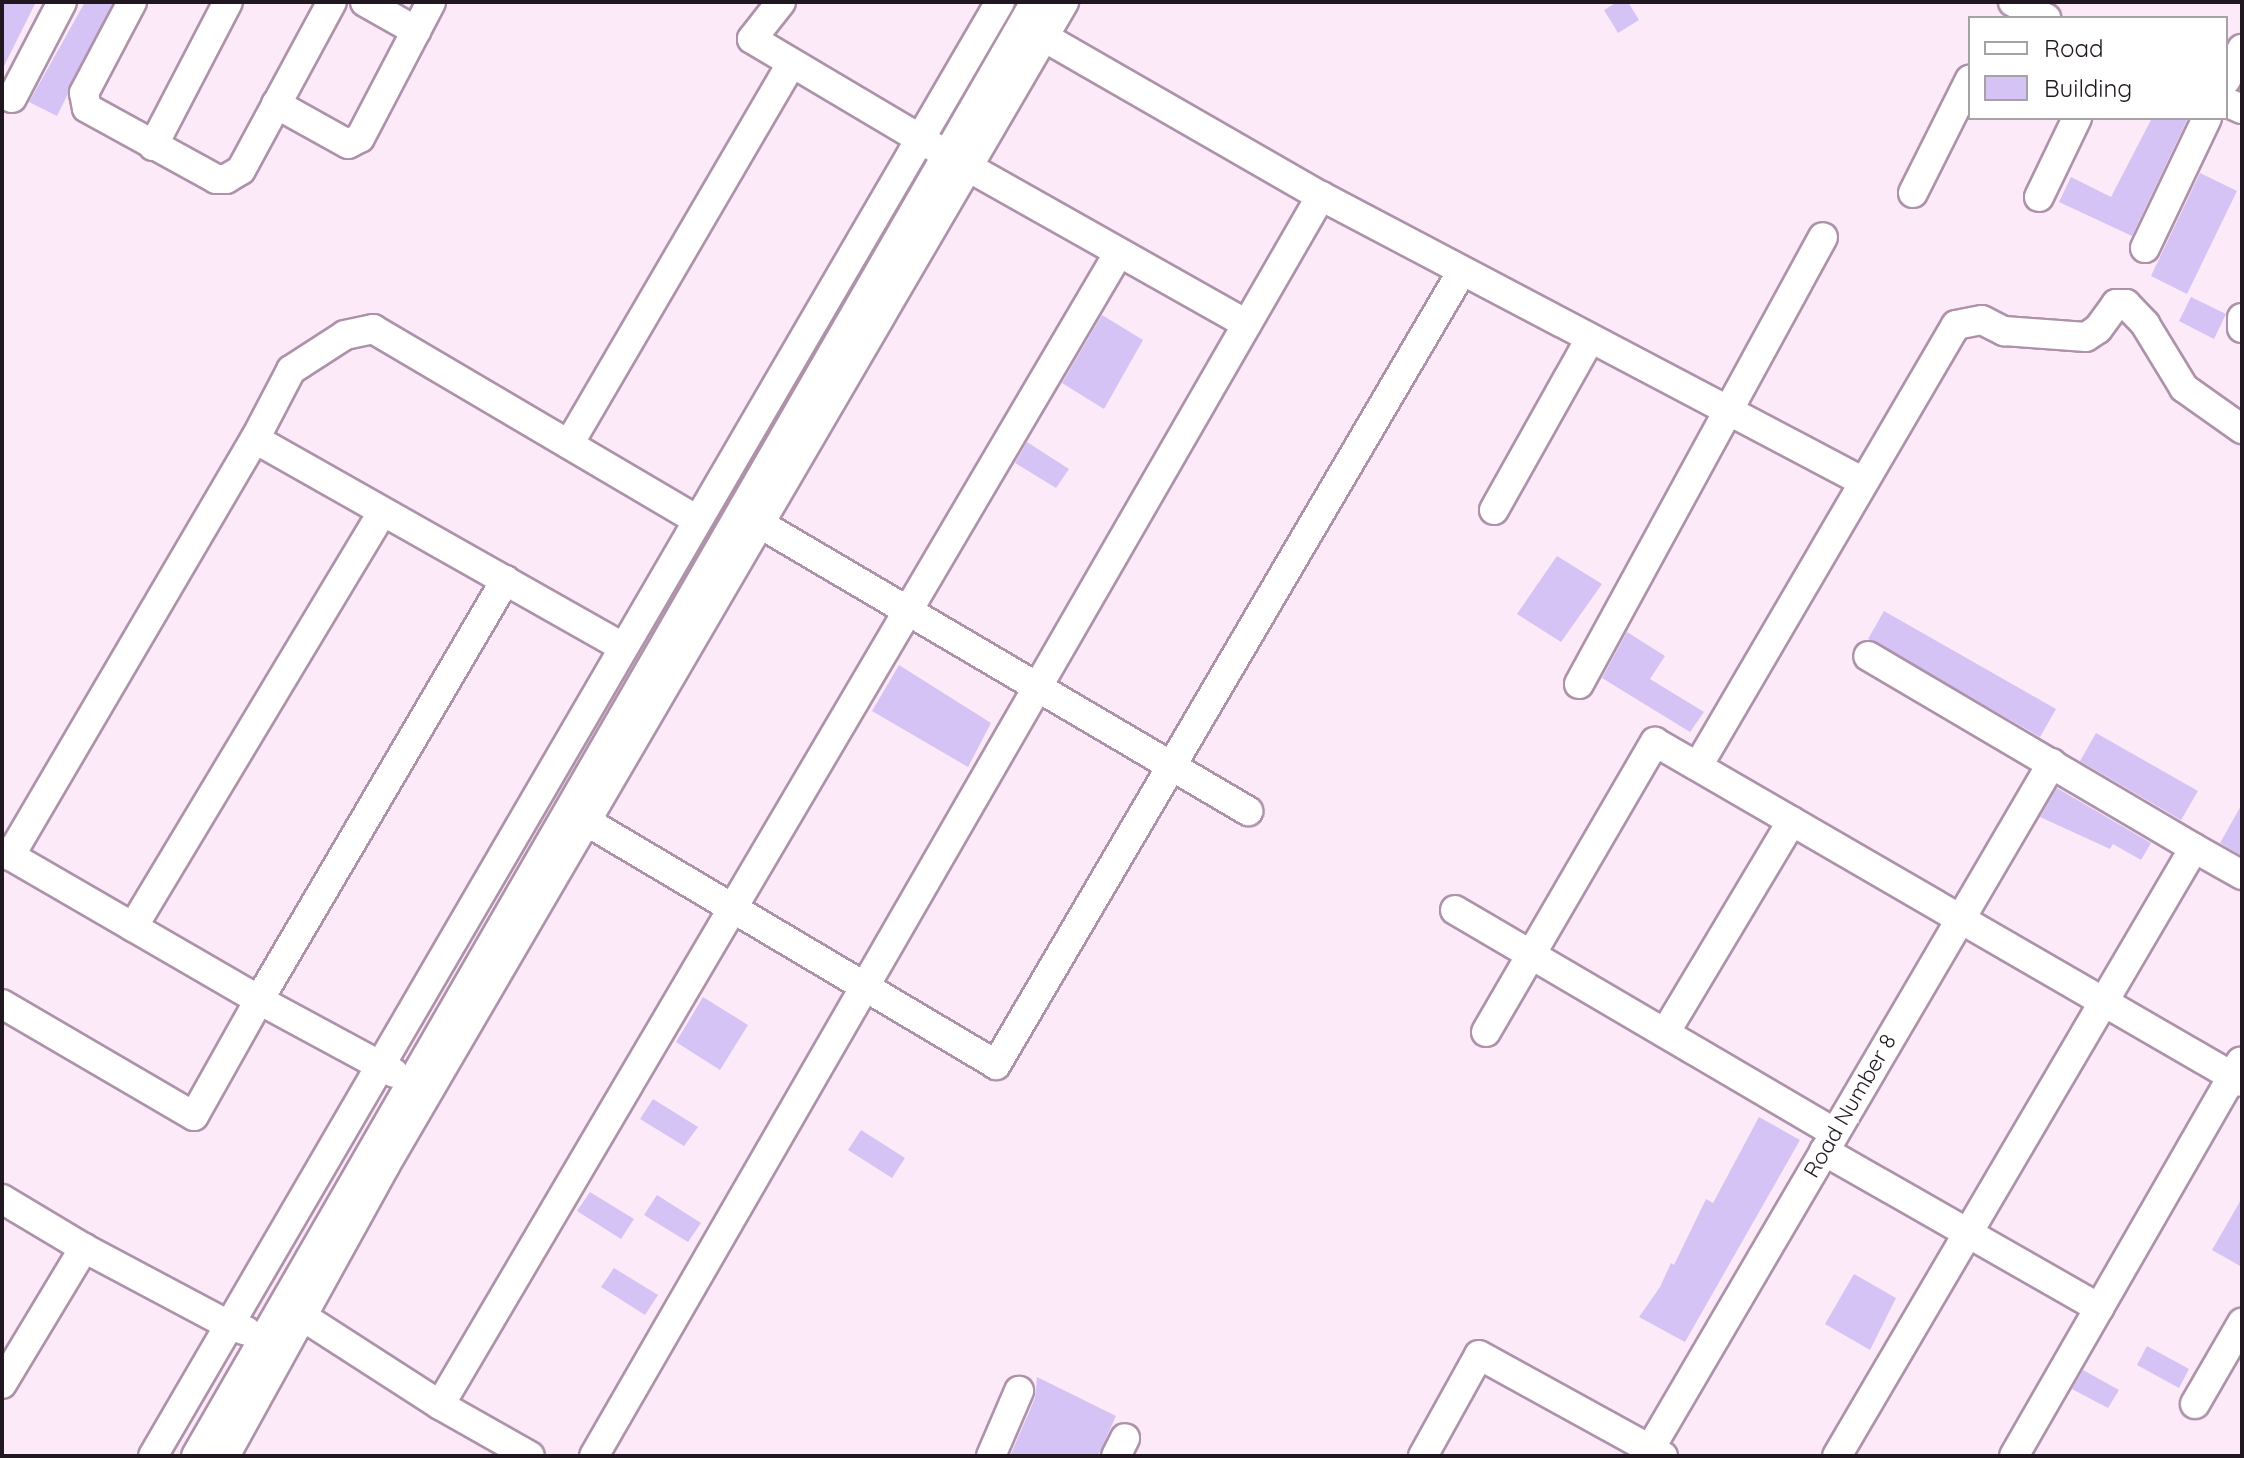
<!DOCTYPE html>
<style>
body{margin:0}
#map{position:relative;width:2244px;height:1458px;overflow:hidden;background:#fceaf9;font-family:Quicksand,sans-serif}
div>[style]{position:absolute}
.building>*{inset:0;background:#d5c3f5}
.roads{filter:drop-shadow(2px 0 #ae92aa) drop-shadow(-2px 0 #ae92aa) drop-shadow(0 2px #ae92aa) drop-shadow(0 -2px #ae92aa)}
.minor>*{height:28px;margin:-14px;padding:0 14px;transform-origin:14px;border-radius:14px;background:#fff}
span{translate:-50% -50%;white-space:nowrap;text-align:center;line-height:1.15;-webkit-text-stroke:6px #fff;paint-order:stroke}
.street-label{font-size:22px;color:#211720}
.frame{position:absolute;inset:0;border:4px solid #211720;pointer-events:none}
.legend{position:absolute;left:1968px;top:16px;width:260px;height:104px;box-sizing:border-box;background:#fff;border:2px solid #a6a2a6;margin:0;padding:10px 14px;list-style:none;font-size:24px;color:#211720}
.legend li{display:flex;align-items:center;gap:16px;height:40px}
.legend b{width:40px;border:2px solid #a6a2a6}
</style>
<div id="map">
<div class="building">
<i style="clip-path:polygon(2px 2px,36px 2px,2px 70px)"></i>
<i style="clip-path:polygon(85px 2px,113px 2px,57px 116px,29px 102px)"></i>
<i style="clip-path:polygon(1617px 2px,1628px 2px,1639px 20px,1618px 33px,1604px 10px)"></i>
<i style="clip-path:polygon(2152px 118px,2188px 118px,2132px 236px,2059px 202px,2071px 177px,2111px 197px)"></i>
<i style="clip-path:polygon(2200px 173px,2237px 191px,2187px 294px,2151px 276px)"></i>
<i style="clip-path:polygon(2191px 297px,2226px 314px,2214px 339px,2179px 321px)"></i>
<i style="clip-path:polygon(1102px 315px,1143px 340px,1104px 409px,1062px 383px)"></i>
<i style="clip-path:polygon(1027px 442px,1069px 469px,1056px 488px,1015px 463px)"></i>
<i style="clip-path:polygon(1557px 556px,1602px 584px,1561px 642px,1517px 614px)"></i>
<i style="clip-path:polygon(1884px 611px,2056px 709px,2040px 737px,1868px 639px)"></i>
<i style="clip-path:polygon(1627px 632px,1665px 656px,1650px 679px,1704px 712px,1690px 732px,1602px 678px)"></i>
<i style="clip-path:polygon(899px 665px,991px 723px,968px 767px,872px 711px)"></i>
<i style="clip-path:polygon(2096px 733px,2198px 791px,2181px 820px,2080px 761px)"></i>
<i style="clip-path:polygon(2057px 788px,2151px 843px,2141px 860px,2113px 844px,2110px 849px,2040px 817px)"></i>
<i style="clip-path:polygon(2242px 804px,2242px 856px,2220px 843px)"></i>
<i style="clip-path:polygon(703px 997px,748px 1025px,720px 1070px,676px 1042px)"></i>
<i style="clip-path:polygon(653px 1099px,698px 1127px,684px 1146px,640px 1119px)"></i>
<i style="clip-path:polygon(1759px 1117px,1800px 1140px,1685px 1342px,1639px 1317px,1660px 1287px,1671px 1263px,1674px 1265px,1706px 1199px,1713px 1203px)"></i>
<i style="clip-path:polygon(861px 1130px,905px 1158px,892px 1178px,848px 1150px)"></i>
<i style="clip-path:polygon(590px 1192px,634px 1219px,621px 1239px,577px 1211px)"></i>
<i style="clip-path:polygon(657px 1195px,701px 1223px,688px 1242px,644px 1215px)"></i>
<i style="clip-path:polygon(2242px 1198px,2242px 1267px,2212px 1250px)"></i>
<i style="clip-path:polygon(614px 1268px,658px 1295px,645px 1315px,601px 1287px)"></i>
<i style="clip-path:polygon(1854px 1274px,1896px 1298px,1870px 1350px,1825px 1324px)"></i>
<i style="clip-path:polygon(2147px 1346px,2189px 1369px,2179px 1388px,2137px 1365px)"></i>
<i style="clip-path:polygon(2083px 1370px,2119px 1390px,2108px 1408px,2072px 1389px)"></i>
<i style="clip-path:polygon(1037px 1377px,1116px 1416px,1098px 1456px,1010px 1456px,1035px 1398px)"></i>
</div>
<div class="roads">
<div class="minor">
<i style="left:132px;top:2px;width:103px;rotate:117.8deg"></i>
<i style="left:84px;top:93px;width:15px;rotate:79deg"></i>
<i style="left:87px;top:108px;width:147px;rotate:28.8deg"></i>
<i style="left:216px;top:179px;width:10px"></i>
<i style="left:226px;top:179px;width:17px;rotate:-31deg"></i>
<i style="left:241px;top:170px;width:191px;rotate:-61.6deg"></i>
<i style="left:365px;top:2px;width:59px;rotate:29.6deg"></i>
<i style="left:781px;top:2px;width:47px;rotate:128.1deg"></i>
<i style="left:752px;top:39px;width:251px;rotate:30.7deg"></i>
<i style="left:968px;top:167px;width:320px;rotate:29.4deg"></i>
<i style="left:2013px;top:2px;width:37px;rotate:26deg"></i>
<i style="left:1030px;top:29px;width:336px;rotate:29.9deg"></i>
<i style="left:1321px;top:196px;width:611px;rotate:27.78deg"></i>
<i style="left:2226px;top:80px;width:35px;rotate:-63deg"></i>
<i style="left:12px;top:98px;width:108px;rotate:-62.5deg"></i>
<i style="left:2226px;top:102px;width:17px;rotate:24deg"></i>
<i style="left:276px;top:104px;width:82px;rotate:29.1deg"></i>
<i style="left:348px;top:144px;width:13px;rotate:-27deg"></i>
<i style="left:360px;top:138px;width:153px;rotate:-62.4deg"></i>
<i style="left:153px;top:146px;width:162px;rotate:-62.5deg"></i>
<i style="left:1913px;top:193px;width:127px;rotate:-63.4deg"></i>
<i style="left:2039px;top:197px;width:88px;rotate:-64.3deg"></i>
<i style="left:2145px;top:248px;width:144px;rotate:-64.5deg"></i>
<i style="left:2242px;top:318px;width:10px;rotate:90deg"></i>
<i style="left:255px;top:439px;width:423px;rotate:29.5deg"></i>
<i style="left:569px;top:444px;width:441px;rotate:-59.7deg"></i>
<i style="left:1494px;top:510px;width:196px;rotate:-60.7deg"></i>
<i style="left:745px;top:515px;width:584px;rotate:30.48deg"></i>
<i style="left:1579px;top:684px;width:509px;rotate:-61.37deg"></i>
<i style="left:1698px;top:766px;width:511px;rotate:-59.67deg"></i>
<i style="left:1956px;top:325px;width:26px;rotate:-11deg"></i>
<i style="left:1982px;top:320px;width:25px;rotate:27deg"></i>
<i style="left:2004px;top:331px;width:82px;rotate:4.2deg"></i>
<i style="left:2086px;top:337px;width:14px;rotate:-34deg"></i>
<i style="left:2098px;top:329px;width:31px;rotate:-54deg"></i>
<i style="left:2116px;top:304px;width:10px"></i>
<i style="left:2126px;top:304px;width:28px;rotate:46deg"></i>
<i style="left:2145px;top:324px;width:75px;rotate:58.6deg"></i>
<i style="left:2184px;top:388px;width:71px;rotate:35.3deg"></i>
<i style="left:574px;top:814px;width:491px;rotate:30.7deg"></i>
<i style="left:996px;top:1065px;width:921px;rotate:-59.59deg"></i>
<i style="left:2194px;top:848px;width:55px;rotate:29.4deg"></i>
<i style="left:2px;top:851px;width:297px;rotate:30.1deg"></i>
<i style="left:259px;top:1000px;width:487px;rotate:-59.6deg"></i>
<i style="left:10px;top:856px;width:484px;rotate:-59.6deg"></i>
<i style="left:255px;top:439px;width:78px;rotate:-62.4deg"></i>
<i style="left:291px;top:370px;width:64px;rotate:-32.9deg"></i>
<i style="left:345px;top:335px;width:29px;rotate:-12deg"></i>
<i style="left:373px;top:329px;width:376px;rotate:30.5deg"></i>
<i style="left:1455px;top:910px;width:439px;rotate:30.4deg"></i>
<i style="left:133px;top:927px;width:484px;rotate:-59deg"></i>
<i style="left:2px;top:1004px;width:222px;rotate:30.3deg"></i>
<i style="left:194px;top:1116px;width:133px;rotate:-60.7deg"></i>
<i style="left:259px;top:1000px;width:153px;rotate:28.4deg"></i>
<i style="left:1486px;top:1032px;width:336px;rotate:-59.8deg"></i>
<i style="left:1655px;top:742px;width:678px;rotate:30.08deg"></i>
<i style="left:1665px;top:1033px;width:247px;rotate:-59.1deg"></i>
<i style="left:1824px;top:1151px;width:317px;rotate:29.7deg"></i>
<i style="left:2px;top:1199px;width:96px;rotate:30.9deg"></i>
<i style="left:84px;top:1248px;width:164px;rotate:28deg"></i>
<i style="left:229px;top:1325px;width:18px;rotate:19deg"></i>
<i style="left:302px;top:1316px;width:164px;rotate:32.8deg"></i>
<i style="left:440px;top:1405px;width:103px;rotate:29.5deg"></i>
<i style="left:2px;top:1384px;width:159px;rotate:-58.9deg"></i>
<i style="left:2195px;top:1404px;width:94px;rotate:-59.9deg"></i>
<i style="left:440px;top:1405px;width:1336px;rotate:-59.5deg"></i>
<i style="left:1650px;top:1449px;width:795px;rotate:-59.63deg"></i>
<i style="left:153px;top:1456px;width:1683px;rotate:-59.78deg"></i>
<i style="left:196px;top:1456px;width:1679px;rotate:-60.01deg"></i>
<i style="left:225px;top:1456px;width:331px;rotate:-61.1deg"></i>
<i style="left:385px;top:1166px;width:1348px;rotate:-59.74deg"></i>
<i style="left:594px;top:1456px;width:1455px;rotate:-60.02deg"></i>
<i style="left:991px;top:1456px;width:71px;rotate:-66.7deg"></i>
<i style="left:1116px;top:1456px;width:20px;rotate:-63deg"></i>
<i style="left:1423px;top:1456px;width:115px;rotate:-61deg"></i>
<i style="left:1479px;top:1355px;width:210px;rotate:28.8deg"></i>
<i style="left:1837px;top:1456px;width:705px;rotate:-59.58deg"></i>
<i style="left:2194px;top:848px;width:378px;rotate:-149.5deg"></i>
<i style="left:2014px;top:1456px;width:455px;rotate:-60.1deg"></i>
</div>
</div>
<div class="street-label">
<span style="left:1850px;top:1106px;rotate:-60deg">Road Number 8</span>
</div>
<div class="frame"></div>
<ul class="legend">
<li><b style="height:10px;background:#fff"></b>Road</li>
<li><b style="height:22px;background:#d5c3f5"></b>Building</li>
</ul>
</div>
